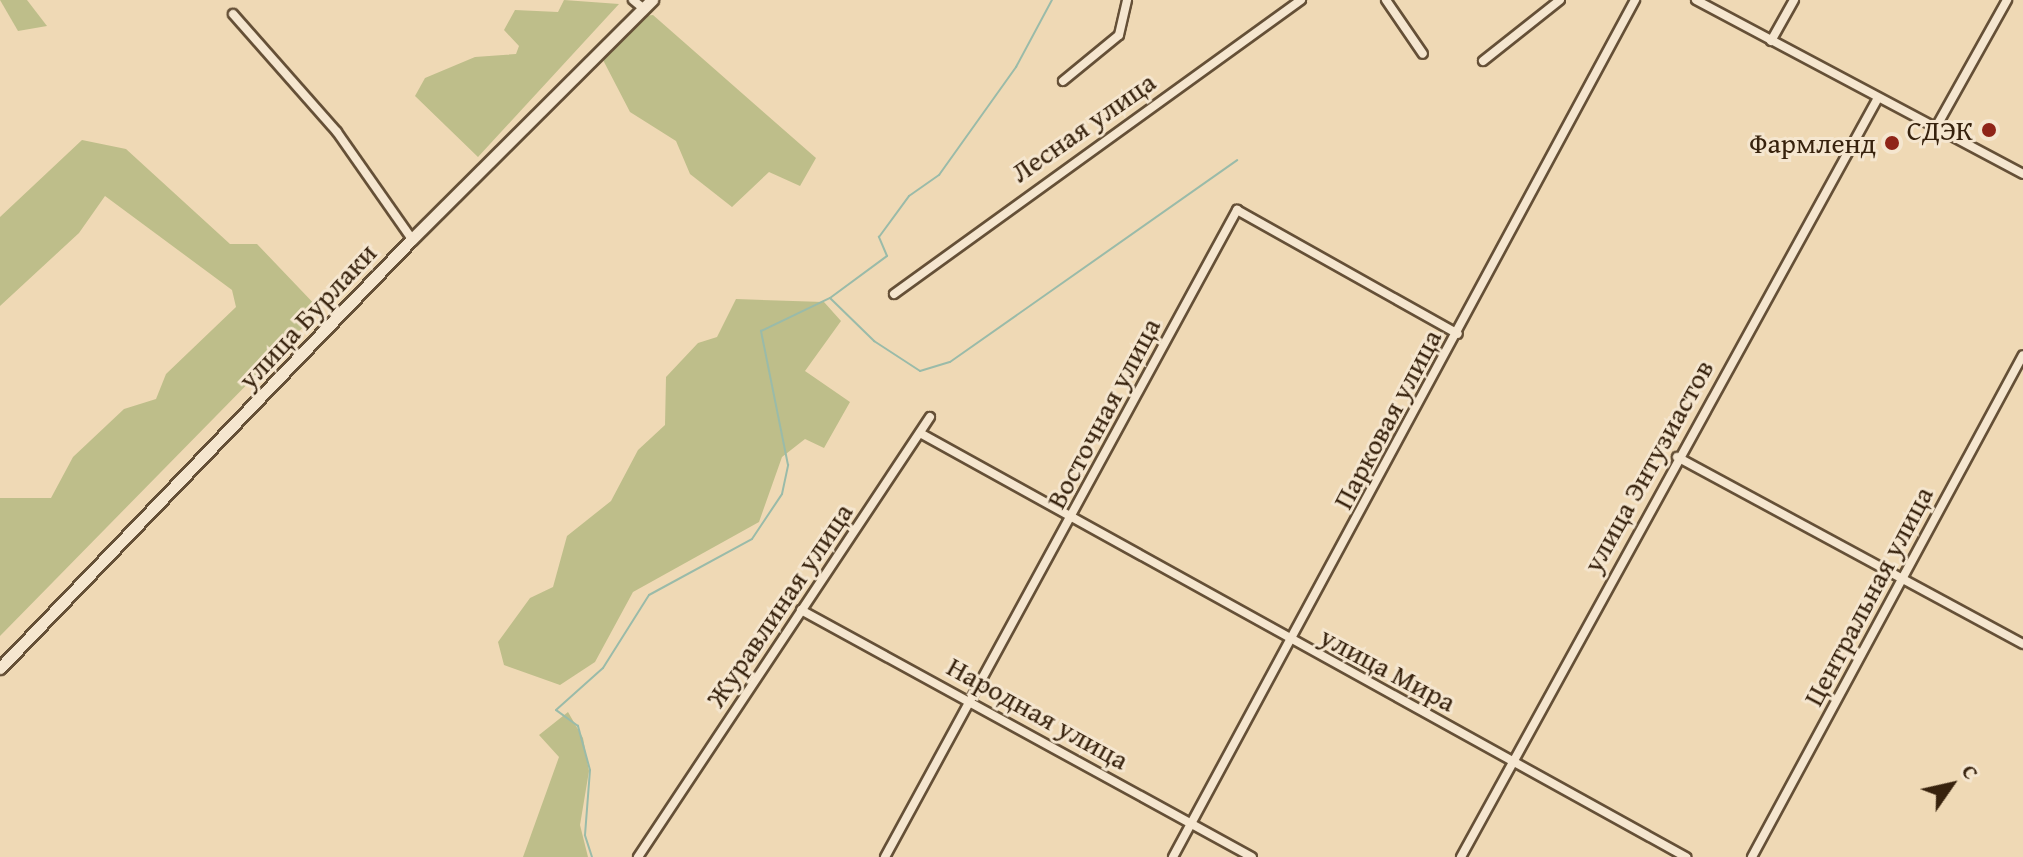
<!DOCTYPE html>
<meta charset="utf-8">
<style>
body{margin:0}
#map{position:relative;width:2023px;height:857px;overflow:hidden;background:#efd9b5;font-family:"Gentium Book Plus",serif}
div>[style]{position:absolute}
.green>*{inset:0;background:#bebe8a}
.stream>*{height:2px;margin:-1px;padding:0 1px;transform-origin:1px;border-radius:1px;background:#9abba9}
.roads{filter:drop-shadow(2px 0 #655037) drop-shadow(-2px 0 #655037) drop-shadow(0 2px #655037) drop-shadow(0 -2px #655037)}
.minor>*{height:8px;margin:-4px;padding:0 4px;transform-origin:4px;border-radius:4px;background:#f5e6cf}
.tertiary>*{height:11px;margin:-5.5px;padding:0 5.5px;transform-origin:5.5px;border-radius:5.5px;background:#f5e6cf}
.dots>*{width:22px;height:22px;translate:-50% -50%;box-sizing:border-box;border:4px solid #f5e6cf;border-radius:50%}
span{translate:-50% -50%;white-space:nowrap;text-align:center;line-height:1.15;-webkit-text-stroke:6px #f5e6cf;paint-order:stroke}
.street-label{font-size:28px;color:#37220d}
.poi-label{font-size:28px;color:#37220d}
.right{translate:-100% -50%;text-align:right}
.north{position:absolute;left:1911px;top:745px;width:80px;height:80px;-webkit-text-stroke:6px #f5e6cf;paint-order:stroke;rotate:56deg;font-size:22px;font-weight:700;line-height:32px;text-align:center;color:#37220d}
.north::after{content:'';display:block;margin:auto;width:28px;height:36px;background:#37220d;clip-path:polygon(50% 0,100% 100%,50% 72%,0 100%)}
</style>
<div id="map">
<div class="green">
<i style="clip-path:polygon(0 0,27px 0,47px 26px,18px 31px)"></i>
<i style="clip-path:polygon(564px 0,619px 4px,478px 157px,415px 96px,425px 78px,475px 57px,516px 54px,519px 46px,504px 30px,515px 10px,558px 12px)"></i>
<i style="clip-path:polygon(653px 15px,816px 158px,800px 186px,769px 172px,732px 207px,690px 174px,676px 141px,630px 112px,602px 58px,643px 16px)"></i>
<i style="clip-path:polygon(82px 140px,126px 149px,230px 244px,257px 244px,320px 310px,0 636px,0 498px,51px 498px,73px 457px,124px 409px,156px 399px,166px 374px,236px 307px,232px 290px,105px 196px,79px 233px,0 306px,0 217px)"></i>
<i style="clip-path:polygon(736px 299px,824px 302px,841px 321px,805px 371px,850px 402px,824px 448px,805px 439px,782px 457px,759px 522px,633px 592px,595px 662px,560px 685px,504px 665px,498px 642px,530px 598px,553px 587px,567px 536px,611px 501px,638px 450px,665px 425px,666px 377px,698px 343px,717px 337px)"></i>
<i style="clip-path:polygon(568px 712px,583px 738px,589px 771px,580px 825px,588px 857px,523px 857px,559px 757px,539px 735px)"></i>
</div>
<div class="stream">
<i style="left:830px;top:298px;width:62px;rotate:44.3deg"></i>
<i style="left:874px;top:341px;width:55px;rotate:33.1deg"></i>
<i style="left:920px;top:371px;width:31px;rotate:-17deg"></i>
<i style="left:950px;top:362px;width:351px;rotate:-35.1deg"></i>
<i style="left:592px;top:857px;width:23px;rotate:-108deg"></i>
<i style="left:585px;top:835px;width:65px;rotate:-85.6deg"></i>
<i style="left:590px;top:770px;width:46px;rotate:-105.3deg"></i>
<i style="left:578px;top:726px;width:27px;rotate:-144deg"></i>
<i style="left:556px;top:710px;width:63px;rotate:-41.8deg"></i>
<i style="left:603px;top:668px;width:86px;rotate:-57.8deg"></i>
<i style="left:649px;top:595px;width:117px;rotate:-28.5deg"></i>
<i style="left:752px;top:539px;width:54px;rotate:-56.3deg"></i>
<i style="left:782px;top:494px;width:30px;rotate:-78deg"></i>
<i style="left:788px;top:465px;width:137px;rotate:-101.4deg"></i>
<i style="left:761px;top:331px;width:76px;rotate:-25.6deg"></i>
<i style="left:830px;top:298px;width:71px;rotate:-36.4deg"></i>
<i style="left:887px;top:256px;width:21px;rotate:-113deg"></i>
<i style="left:879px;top:237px;width:51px;rotate:-53.8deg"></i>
<i style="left:909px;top:196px;width:37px;rotate:-35deg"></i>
<i style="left:939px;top:175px;width:133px;rotate:-54.5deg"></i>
<i style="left:1016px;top:67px;width:76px;rotate:-61.8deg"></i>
</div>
<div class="roads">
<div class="minor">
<i style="left:633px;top:0;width:14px;rotate:39deg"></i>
<i style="left:1386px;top:0;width:65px;rotate:55.6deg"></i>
<i style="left:1696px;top:0;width:370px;rotate:28deg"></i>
<i style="left:233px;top:14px;width:157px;rotate:48.6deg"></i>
<i style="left:337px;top:132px;width:131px;rotate:55deg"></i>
<i style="left:1771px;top:41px;width:47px;rotate:-60.7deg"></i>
<i style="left:1483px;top:61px;width:98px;rotate:-38.4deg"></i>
<i style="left:1063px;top:81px;width:72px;rotate:-39.4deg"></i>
<i style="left:1119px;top:35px;width:36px;rotate:-77deg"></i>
<i style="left:1935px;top:129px;width:148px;rotate:-60.8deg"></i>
<i style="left:894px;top:294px;width:502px;rotate:-35.84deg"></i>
<i style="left:920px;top:433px;width:876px;rotate:28.97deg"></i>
<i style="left:1677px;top:457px;width:393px;rotate:28.4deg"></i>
<i style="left:801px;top:610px;width:514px;rotate:28.71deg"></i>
<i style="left:638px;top:857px;width:528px;rotate:-56.43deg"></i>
<i style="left:885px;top:857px;width:737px;rotate:-61.45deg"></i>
<i style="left:1237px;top:210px;width:253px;rotate:29.3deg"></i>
<i style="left:1173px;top:857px;width:974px;rotate:-61.67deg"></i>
<i style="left:1461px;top:857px;width:866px;rotate:-61.22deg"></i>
<i style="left:1752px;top:857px;width:570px;rotate:-61.64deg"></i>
</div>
<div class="tertiary">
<i style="left:0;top:668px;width:595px;rotate:-46.16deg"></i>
<i style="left:412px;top:239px;width:339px;rotate:-44.9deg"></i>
</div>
</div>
<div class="dots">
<i style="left:1989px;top:130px;background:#8f2418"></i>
<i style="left:1892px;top:143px;background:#8f2418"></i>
</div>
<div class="street-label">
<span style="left:1083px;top:127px;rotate:-35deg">Лесная улица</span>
<span style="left:307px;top:316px;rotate:-47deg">улица Бурлаки</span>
<span style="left:1103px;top:413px;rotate:-62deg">Восточная улица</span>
<span style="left:1387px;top:419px;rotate:-62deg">Парковая улица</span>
<span style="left:1648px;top:466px;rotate:-61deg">улица Энтузиастов</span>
<span style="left:1868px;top:596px;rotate:-62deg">Центральная улица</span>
<span style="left:779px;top:605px;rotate:-56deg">Журавлиная улица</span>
<span style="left:1388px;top:669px;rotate:28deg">улица Мира</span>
<span style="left:1038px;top:713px;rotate:29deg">Народная улица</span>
</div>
<div class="poi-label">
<span class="right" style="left:1973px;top:130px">СДЭК</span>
<span class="right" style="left:1876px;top:143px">Фармленд</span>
</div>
<div class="north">С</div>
</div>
